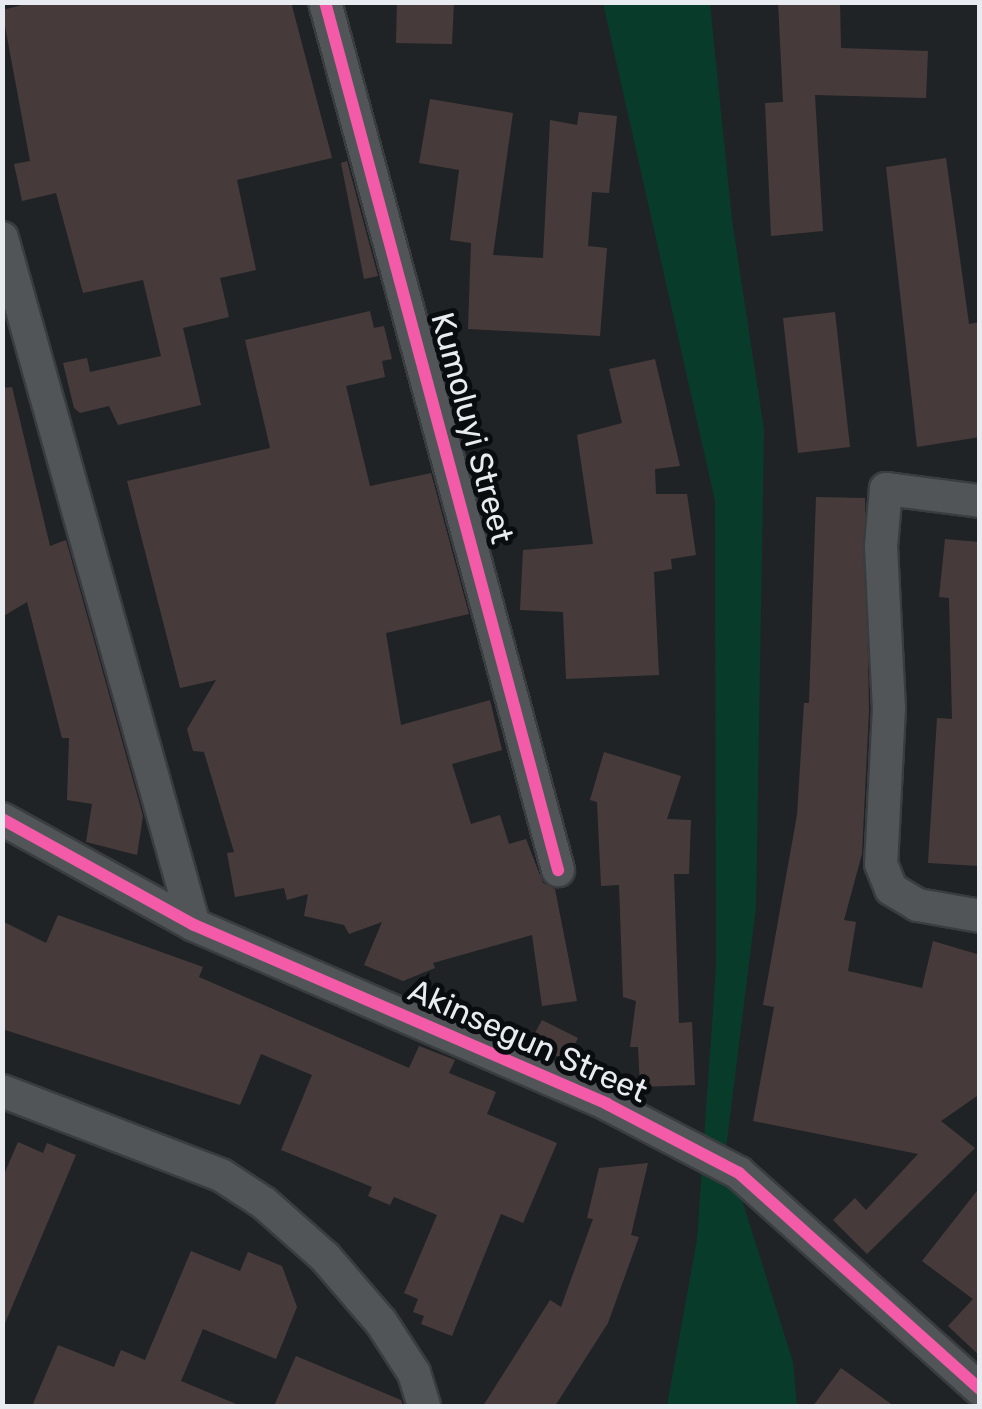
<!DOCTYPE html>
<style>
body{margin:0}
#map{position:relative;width:982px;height:1409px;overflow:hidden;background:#202326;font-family:Rubik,sans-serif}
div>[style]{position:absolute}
.green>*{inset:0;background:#083b2a}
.building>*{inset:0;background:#463b3a}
.roads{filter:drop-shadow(2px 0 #3a3d40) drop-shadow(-2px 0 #3a3d40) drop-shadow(0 2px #3a3d40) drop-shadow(0 -2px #3a3d40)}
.minor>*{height:32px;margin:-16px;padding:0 16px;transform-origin:16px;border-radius:16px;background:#525557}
.cycleway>*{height:12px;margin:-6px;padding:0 6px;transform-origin:6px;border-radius:6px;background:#f35aa7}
span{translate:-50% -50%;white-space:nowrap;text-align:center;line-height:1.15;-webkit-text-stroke:10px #0a0d0f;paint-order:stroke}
.street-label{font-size:32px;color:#e8ecf0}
.frame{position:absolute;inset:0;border:5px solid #e8ecf0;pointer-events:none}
</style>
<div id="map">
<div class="green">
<i style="clip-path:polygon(603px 3px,710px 3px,732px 220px,764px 430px,756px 907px,726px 1149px,793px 1362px,797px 1406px,667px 1406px,697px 1239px,716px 967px,715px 501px)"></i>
</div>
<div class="building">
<i style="clip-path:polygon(34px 2px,291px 2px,332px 158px,237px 180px,256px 270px,220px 278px,229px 317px,183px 328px,201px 405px,118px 425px,109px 406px,80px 413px,74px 408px,63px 363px,87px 358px,90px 372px,161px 356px,143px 280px,83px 293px,56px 193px,22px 201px,14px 164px,30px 161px,2px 10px)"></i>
<i style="clip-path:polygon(397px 2px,454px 2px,452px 44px,396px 43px)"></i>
<i style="clip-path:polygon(778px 2px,840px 2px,841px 48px,928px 51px,926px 98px,815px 95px,823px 231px,771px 236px,765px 103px,783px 102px)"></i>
<i style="clip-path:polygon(430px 99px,513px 113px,493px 255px,543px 258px,550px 120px,577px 125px,579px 112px,617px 116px,609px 193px,592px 192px,588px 246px,607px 248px,600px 336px,468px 329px,471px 243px,450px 240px,459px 170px,419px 163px)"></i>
<i style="clip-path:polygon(946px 158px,969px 324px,980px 322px,980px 437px,917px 447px,886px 167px)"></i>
<i style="clip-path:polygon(347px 161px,378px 276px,364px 279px,341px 163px)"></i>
<i style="clip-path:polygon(370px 311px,374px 328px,384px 326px,392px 359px,382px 361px,385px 377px,346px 386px,370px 486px,431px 473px,469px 614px,386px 633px,401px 725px,490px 700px,502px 750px,452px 764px,471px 824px,500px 815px,509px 844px,526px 839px,543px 883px,555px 889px,577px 1001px,542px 1006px,532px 935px,433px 963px,435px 968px,403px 981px,364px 965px,382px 922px,349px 934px,344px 925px,304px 916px,308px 894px,287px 900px,284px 888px,235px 897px,227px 853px,234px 852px,204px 752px,193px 751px,187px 729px,216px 680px,180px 688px,127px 481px,270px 448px,245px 340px)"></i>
<i style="clip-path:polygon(835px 312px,850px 447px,798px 453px,783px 318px)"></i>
<i style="clip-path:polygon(655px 359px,680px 466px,655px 469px,656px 494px,687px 494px,696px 555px,671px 559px,672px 569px,654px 572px,659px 675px,566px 679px,563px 612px,520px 610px,523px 550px,593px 544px,577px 435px,622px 423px,609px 369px)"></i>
<i style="clip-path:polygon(12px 387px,50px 546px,66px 540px,143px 816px,137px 855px,86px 842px,92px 804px,67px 800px,69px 738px,62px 738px,27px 602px,2px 617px,2px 388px)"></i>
<i style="clip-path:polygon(816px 497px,865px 498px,869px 711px,862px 854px,844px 920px,856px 922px,848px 971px,922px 988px,933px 941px,980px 955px,980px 1094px,941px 1121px,975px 1148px,867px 1254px,833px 1220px,855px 1198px,866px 1210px,918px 1154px,753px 1121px,774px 1007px,763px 1005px,797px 815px,804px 703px,809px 703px)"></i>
<i style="clip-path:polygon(945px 539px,980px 542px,980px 866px,928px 863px,937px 718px,952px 719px,949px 598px,939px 597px)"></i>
<i style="clip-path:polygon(604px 752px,681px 776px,667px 819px,691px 820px,689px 874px,674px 874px,679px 1023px,692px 1022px,695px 1085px,640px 1087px,638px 1047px,630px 1047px,636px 1001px,623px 997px,619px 885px,601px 886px,597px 802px,590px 800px)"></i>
<i style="clip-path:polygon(58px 915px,203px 967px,199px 977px,409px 1068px,419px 1046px,455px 1060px,449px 1073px,496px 1092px,487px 1114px,557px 1143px,523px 1223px,501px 1214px,452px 1336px,421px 1324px,424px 1316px,413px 1312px,418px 1299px,404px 1293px,437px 1215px,394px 1197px,390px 1205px,368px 1196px,372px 1187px,281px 1150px,312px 1075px,261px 1054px,240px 1105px,2px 1029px,2px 921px,46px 943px)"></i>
<i style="clip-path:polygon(542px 1020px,578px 1038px,566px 1061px,530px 1042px)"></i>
<i style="clip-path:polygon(18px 1142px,43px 1153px,47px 1143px,76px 1155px,3px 1328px,2px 1179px)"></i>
<i style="clip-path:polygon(648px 1163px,631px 1235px,639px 1237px,608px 1323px,555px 1406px,483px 1406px,550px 1300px,561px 1307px,593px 1219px,587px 1218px,599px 1168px)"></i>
<i style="clip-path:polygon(980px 1187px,980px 1356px,948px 1326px,973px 1299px,922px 1261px)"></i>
<i style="clip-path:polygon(191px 1251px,240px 1271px,248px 1252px,282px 1266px,297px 1307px,276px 1359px,203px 1329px,181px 1381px,241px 1406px,32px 1406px,58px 1345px,114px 1367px,121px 1350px,145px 1360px)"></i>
<i style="clip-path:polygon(296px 1356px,401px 1400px,403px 1406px,274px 1406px)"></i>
<i style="clip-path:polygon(841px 1368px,894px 1406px,813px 1406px)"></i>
</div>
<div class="roads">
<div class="minor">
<i style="left:325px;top:2px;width:899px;rotate:74.97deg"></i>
<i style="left:2px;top:238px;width:713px;rotate:74.39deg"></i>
<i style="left:980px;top:501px;width:95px;rotate:-172.7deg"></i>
<i style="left:886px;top:489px;width:57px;rotate:95deg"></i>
<i style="left:881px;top:546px;width:162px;rotate:87.2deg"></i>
<i style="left:889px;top:708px;width:156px;rotate:92.9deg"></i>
<i style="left:881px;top:864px;width:27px;rotate:68deg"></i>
<i style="left:891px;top:889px;width:31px;rotate:31deg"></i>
<i style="left:918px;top:905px;width:63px;rotate:10.1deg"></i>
<i style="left:2px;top:819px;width:219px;rotate:28.9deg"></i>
<i style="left:194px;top:925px;width:450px;rotate:23.4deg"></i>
<i style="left:607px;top:1104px;width:149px;rotate:27.6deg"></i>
<i style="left:739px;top:1173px;width:324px;rotate:41.9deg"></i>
<i style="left:2px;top:1091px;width:235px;rotate:21deg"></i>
<i style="left:221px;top:1175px;width:51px;rotate:33.1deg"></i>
<i style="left:264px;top:1203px;width:81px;rotate:41.5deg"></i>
<i style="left:325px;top:1257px;width:86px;rotate:49.3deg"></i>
<i style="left:381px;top:1322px;width:61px;rotate:57.1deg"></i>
<i style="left:414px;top:1373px;width:34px;rotate:73deg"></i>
</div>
</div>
<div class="cycleway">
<i style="left:325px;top:2px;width:899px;rotate:74.97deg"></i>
<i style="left:2px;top:819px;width:219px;rotate:28.9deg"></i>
<i style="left:194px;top:925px;width:450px;rotate:23.4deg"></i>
<i style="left:607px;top:1104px;width:149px;rotate:27.6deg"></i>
<i style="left:739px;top:1173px;width:324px;rotate:41.9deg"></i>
</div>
<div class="street-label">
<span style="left:472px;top:428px;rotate:75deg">Kumoluyi Street</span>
<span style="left:528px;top:1041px;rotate:24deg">Akinsegun Street</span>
</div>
<div class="frame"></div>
</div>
